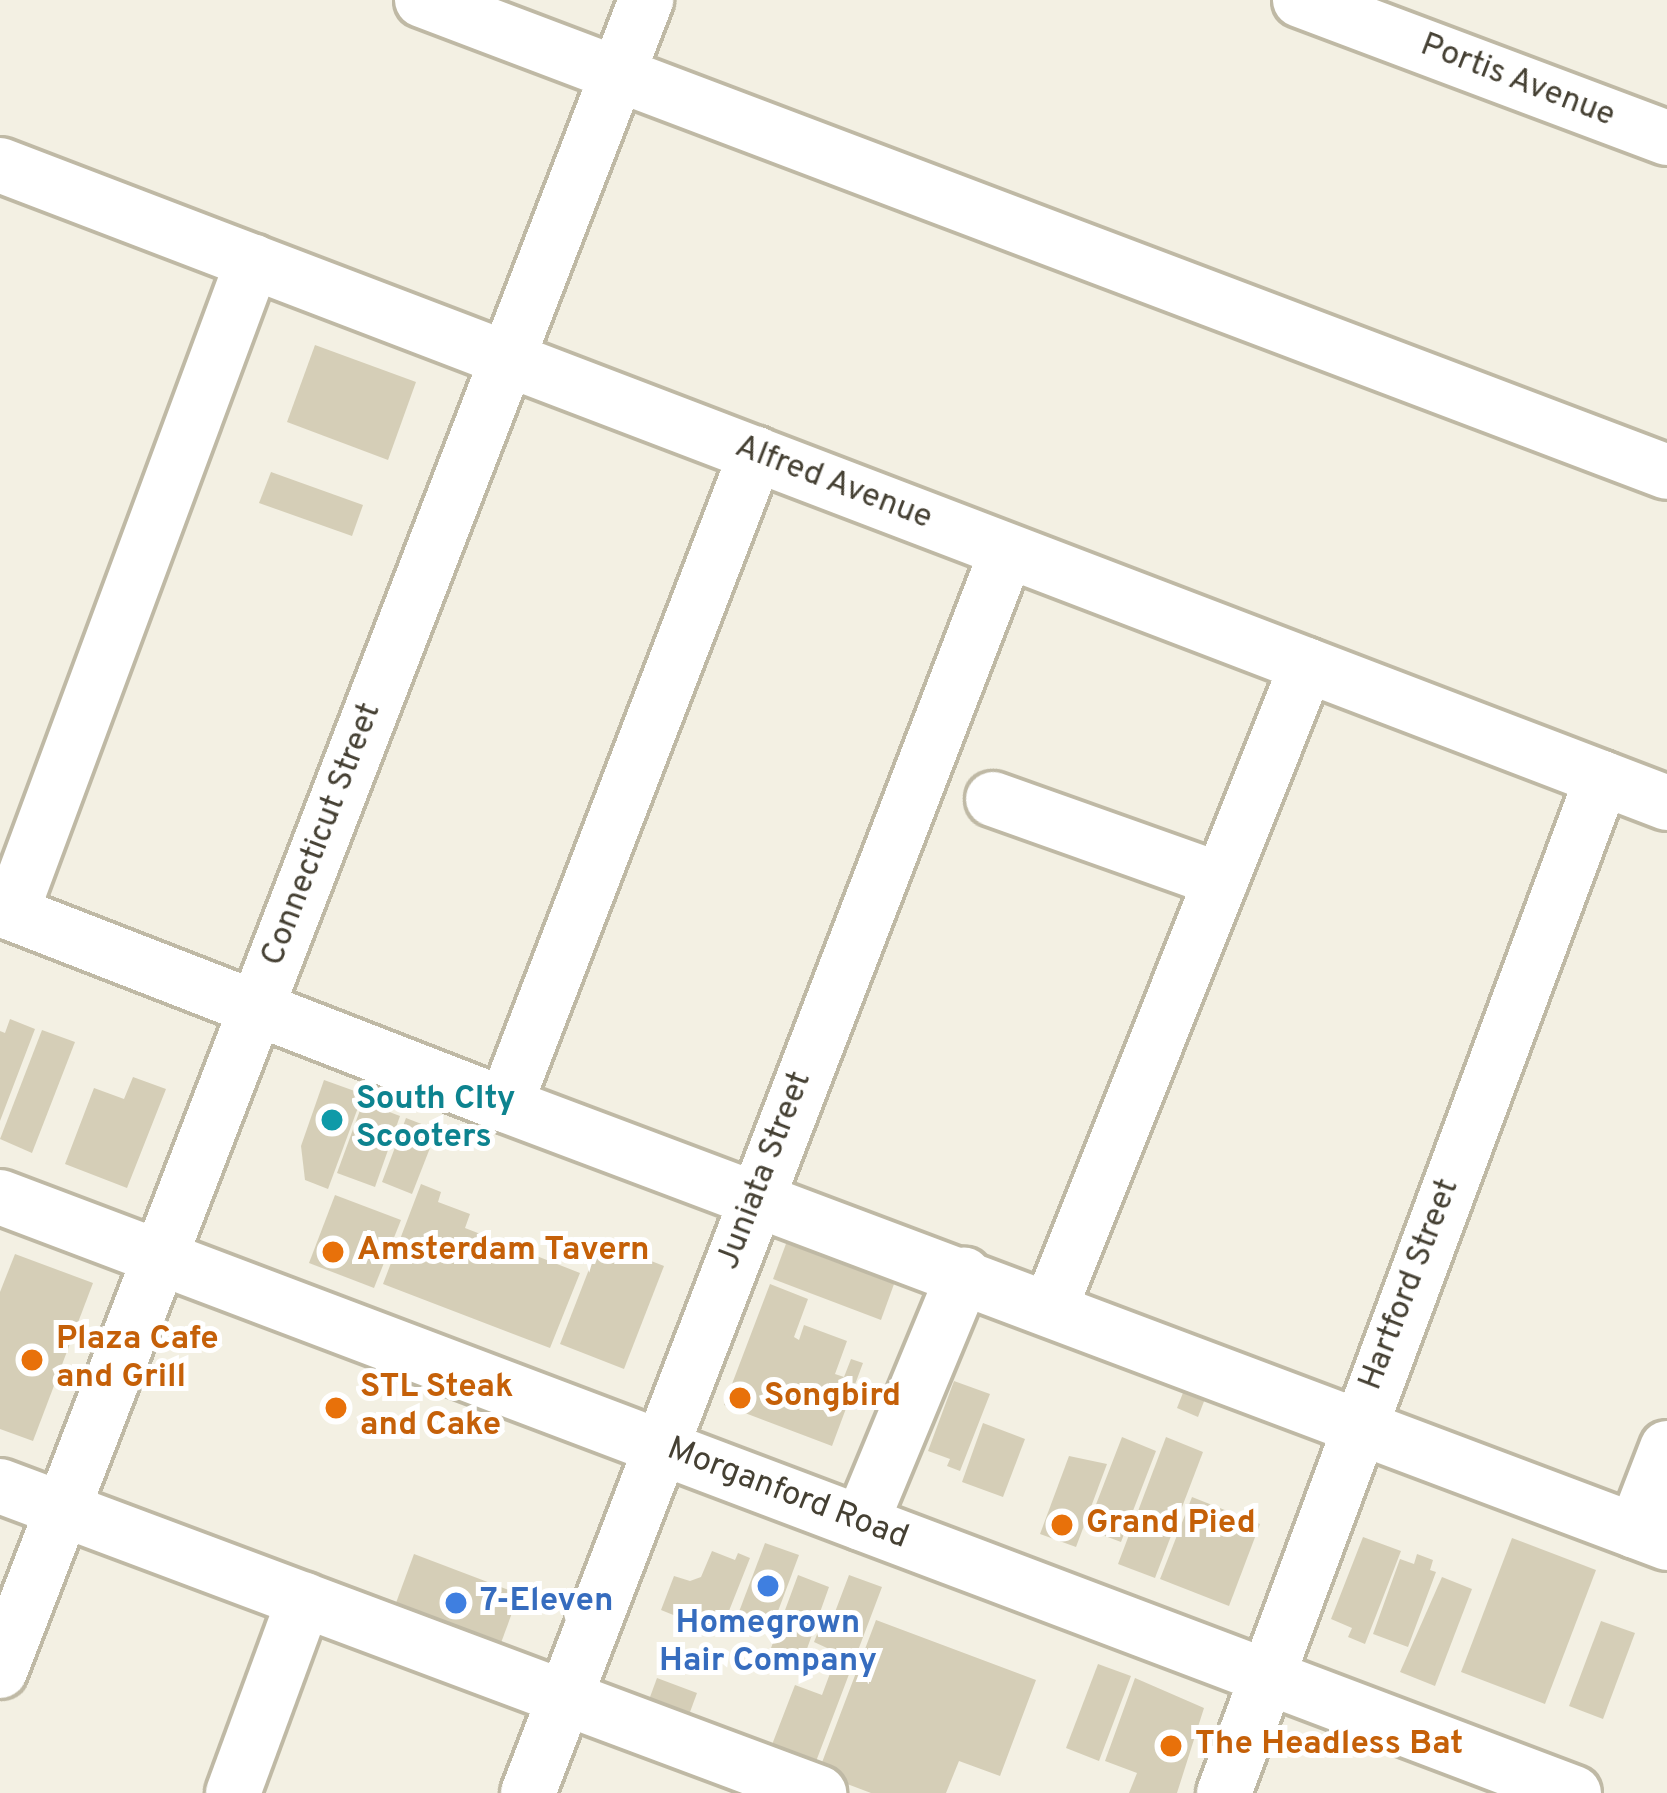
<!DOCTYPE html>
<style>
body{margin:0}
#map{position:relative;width:1667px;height:1793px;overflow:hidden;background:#f3f0e3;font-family:Overpass,sans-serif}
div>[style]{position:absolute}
.building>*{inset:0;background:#d5ceb7}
.roads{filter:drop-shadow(3px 0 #bfb9a5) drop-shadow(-3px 0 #bfb9a5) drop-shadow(0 3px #bfb9a5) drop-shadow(0 -3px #bfb9a5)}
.minor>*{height:54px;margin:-27px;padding:0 27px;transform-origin:27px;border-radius:27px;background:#fff}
.dots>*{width:33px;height:33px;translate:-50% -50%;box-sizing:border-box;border:6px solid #fff;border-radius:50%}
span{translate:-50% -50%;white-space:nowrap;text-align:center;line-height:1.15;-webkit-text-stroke:10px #fff;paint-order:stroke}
.street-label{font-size:33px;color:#454033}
.culture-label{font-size:33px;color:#0d838f;font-weight:700}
.left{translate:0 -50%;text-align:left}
.food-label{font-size:33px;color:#c56008;font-weight:700}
.shop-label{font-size:33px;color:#366cbe;font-weight:700}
</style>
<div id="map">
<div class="building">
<i style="clip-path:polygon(315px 345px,416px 382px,388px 460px,287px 422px)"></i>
<i style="clip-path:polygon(271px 472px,363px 505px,352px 536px,259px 503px)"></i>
<i style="clip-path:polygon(10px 1019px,35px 1029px,0 1121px,0 1031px,5px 1033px)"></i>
<i style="clip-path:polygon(42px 1030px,75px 1042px,32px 1153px,0 1139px)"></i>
<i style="clip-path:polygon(133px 1077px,166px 1089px,127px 1188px,65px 1164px,94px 1088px,124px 1099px)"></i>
<i style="clip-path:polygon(324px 1080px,363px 1094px,328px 1189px,305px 1180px,301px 1146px)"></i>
<i style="clip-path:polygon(363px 1102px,400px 1116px,375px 1187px,337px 1173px)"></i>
<i style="clip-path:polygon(406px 1118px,437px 1130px,412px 1194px,382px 1182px)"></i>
<i style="clip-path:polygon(421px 1184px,441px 1192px,438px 1202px,470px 1214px,465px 1228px,580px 1273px,550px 1348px,383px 1284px)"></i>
<i style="clip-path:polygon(335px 1195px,401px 1220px,374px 1288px,309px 1263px)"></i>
<i style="clip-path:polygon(794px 1222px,902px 1262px,881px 1320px,773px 1279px)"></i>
<i style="clip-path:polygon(600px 1241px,664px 1266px,624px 1369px,560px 1344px)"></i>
<i style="clip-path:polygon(15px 1254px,93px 1283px,33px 1441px,0 1429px,0 1292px)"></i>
<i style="clip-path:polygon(770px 1284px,808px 1299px,794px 1337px,799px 1340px,804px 1325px,847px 1341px,835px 1374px,844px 1377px,851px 1359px,863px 1363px,832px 1446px,724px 1405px)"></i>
<i style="clip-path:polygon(1190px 1375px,1211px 1383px,1198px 1417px,1177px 1408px)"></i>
<i style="clip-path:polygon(954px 1381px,990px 1394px,960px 1471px,947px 1466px,950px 1459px,928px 1451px)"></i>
<i style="clip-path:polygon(983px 1423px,1025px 1439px,1003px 1497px,962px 1482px)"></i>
<i style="clip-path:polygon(1122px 1437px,1156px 1451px,1121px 1542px,1097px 1533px,1100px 1523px,1090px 1520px)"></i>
<i style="clip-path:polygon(1166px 1437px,1203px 1452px,1155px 1578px,1118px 1564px)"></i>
<i style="clip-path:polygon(1069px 1456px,1107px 1464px,1076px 1547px,1040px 1534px)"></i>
<i style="clip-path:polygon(1192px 1497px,1260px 1524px,1229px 1606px,1160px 1579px)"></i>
<i style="clip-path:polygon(1363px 1537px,1401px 1551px,1365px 1644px,1348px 1637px,1352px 1628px,1331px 1619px)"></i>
<i style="clip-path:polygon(1512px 1538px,1596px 1570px,1545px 1704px,1461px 1672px)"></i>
<i style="clip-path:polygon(765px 1543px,799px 1555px,771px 1630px,737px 1617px)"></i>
<i style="clip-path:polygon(712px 1551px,735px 1560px,738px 1553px,750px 1558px,725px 1621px,718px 1618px,713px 1631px,661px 1610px,674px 1576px,690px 1581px,701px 1577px)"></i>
<i style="clip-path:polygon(414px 1554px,519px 1594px,498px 1651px,393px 1611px)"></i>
<i style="clip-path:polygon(1417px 1554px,1433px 1560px,1430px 1570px,1436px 1572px,1408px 1647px,1373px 1634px,1400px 1559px,1414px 1564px)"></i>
<i style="clip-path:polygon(798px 1575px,829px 1587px,803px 1660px,791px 1655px,784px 1674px,764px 1667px)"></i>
<i style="clip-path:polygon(849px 1575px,882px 1587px,812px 1772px,768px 1755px,795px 1685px,822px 1695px,832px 1668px,821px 1664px,827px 1648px,814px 1642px,824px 1617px,832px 1620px)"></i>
<i style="clip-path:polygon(1442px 1577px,1472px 1589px,1435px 1686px,1400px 1672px)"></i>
<i style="clip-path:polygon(876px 1620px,1036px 1680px,1000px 1776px,959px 1761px,946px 1793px,871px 1793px,818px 1773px)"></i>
<i style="clip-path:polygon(1601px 1621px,1635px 1633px,1603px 1719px,1569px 1706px)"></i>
<i style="clip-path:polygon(1098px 1664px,1131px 1676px,1099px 1761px,1066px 1748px)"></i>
<i style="clip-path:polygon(657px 1678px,697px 1693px,686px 1723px,646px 1708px)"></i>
<i style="clip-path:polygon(1135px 1678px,1204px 1708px,1177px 1793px,1129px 1793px,1137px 1773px,1105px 1761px)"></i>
</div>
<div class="roads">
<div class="minor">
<i style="left:422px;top:0;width:1331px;rotate:20.76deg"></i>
<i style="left:1300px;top:0;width:392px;rotate:20.6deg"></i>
<i style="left:0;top:165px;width:1785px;rotate:20.94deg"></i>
<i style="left:993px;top:799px;width:242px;rotate:19.6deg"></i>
<i style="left:0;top:909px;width:12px;rotate:20deg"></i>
<i style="left:11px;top:913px;width:695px;rotate:-69.64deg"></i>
<i style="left:11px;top:913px;width:530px;rotate:21.24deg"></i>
<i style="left:505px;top:1105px;width:698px;rotate:-68.92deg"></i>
<i style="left:505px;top:1105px;width:1242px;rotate:20.65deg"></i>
<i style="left:0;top:1197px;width:1683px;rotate:20.74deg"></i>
<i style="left:1051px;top:1306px;width:690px;rotate:-68.23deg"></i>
<i style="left:0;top:1486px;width:875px;rotate:20.55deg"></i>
<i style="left:861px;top:1523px;width:269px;rotate:-67.5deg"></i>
<i style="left:1635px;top:1531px;width:89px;rotate:-68.9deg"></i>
<i style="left:0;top:1671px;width:1792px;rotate:-68.86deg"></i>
<i style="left:233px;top:1793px;width:206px;rotate:-69.8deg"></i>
<i style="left:528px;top:1793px;width:1331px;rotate:-68.91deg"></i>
<i style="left:1224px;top:1793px;width:1083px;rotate:-69.57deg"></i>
</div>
</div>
<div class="dots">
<i style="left:332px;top:1120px;background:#0f9aa8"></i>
<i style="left:333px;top:1252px;background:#e8710a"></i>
<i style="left:32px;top:1360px;background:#e8710a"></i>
<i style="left:740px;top:1398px;background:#e8710a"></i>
<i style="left:336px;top:1408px;background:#e8710a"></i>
<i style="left:1062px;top:1525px;background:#e8710a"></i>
<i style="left:768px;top:1586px;background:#3f7fe0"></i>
<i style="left:456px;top:1603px;background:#3f7fe0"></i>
<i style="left:1171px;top:1746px;background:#e8710a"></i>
</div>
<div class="street-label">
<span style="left:1517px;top:82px;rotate:21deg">Portis Avenue</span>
<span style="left:833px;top:484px;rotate:21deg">Alfred Avenue</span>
<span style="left:323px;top:835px;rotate:-69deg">Connecticut Street</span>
<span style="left:766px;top:1171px;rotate:-69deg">Juniata Street</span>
<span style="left:1411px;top:1285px;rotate:-69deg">Hartford Street</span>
<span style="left:787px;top:1495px;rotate:21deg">Morganford Road</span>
</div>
<div class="culture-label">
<span class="left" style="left:356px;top:1120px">South CIty<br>Scooters</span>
</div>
<div class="food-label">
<span class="left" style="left:357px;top:1252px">Amsterdam Tavern</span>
<span class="left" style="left:56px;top:1360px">Plaza Cafe<br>and Grill</span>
<span class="left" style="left:360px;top:1408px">STL Steak<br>and Cake</span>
<span class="left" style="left:764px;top:1398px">Songbird</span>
<span class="left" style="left:1086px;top:1525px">Grand Pied</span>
<span class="left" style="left:1195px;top:1746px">The Headless Bat</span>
</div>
<div class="shop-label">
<span class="left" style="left:480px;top:1603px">7-Eleven</span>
<span style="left:768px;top:1644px">Homegrown<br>Hair Company</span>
</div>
</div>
